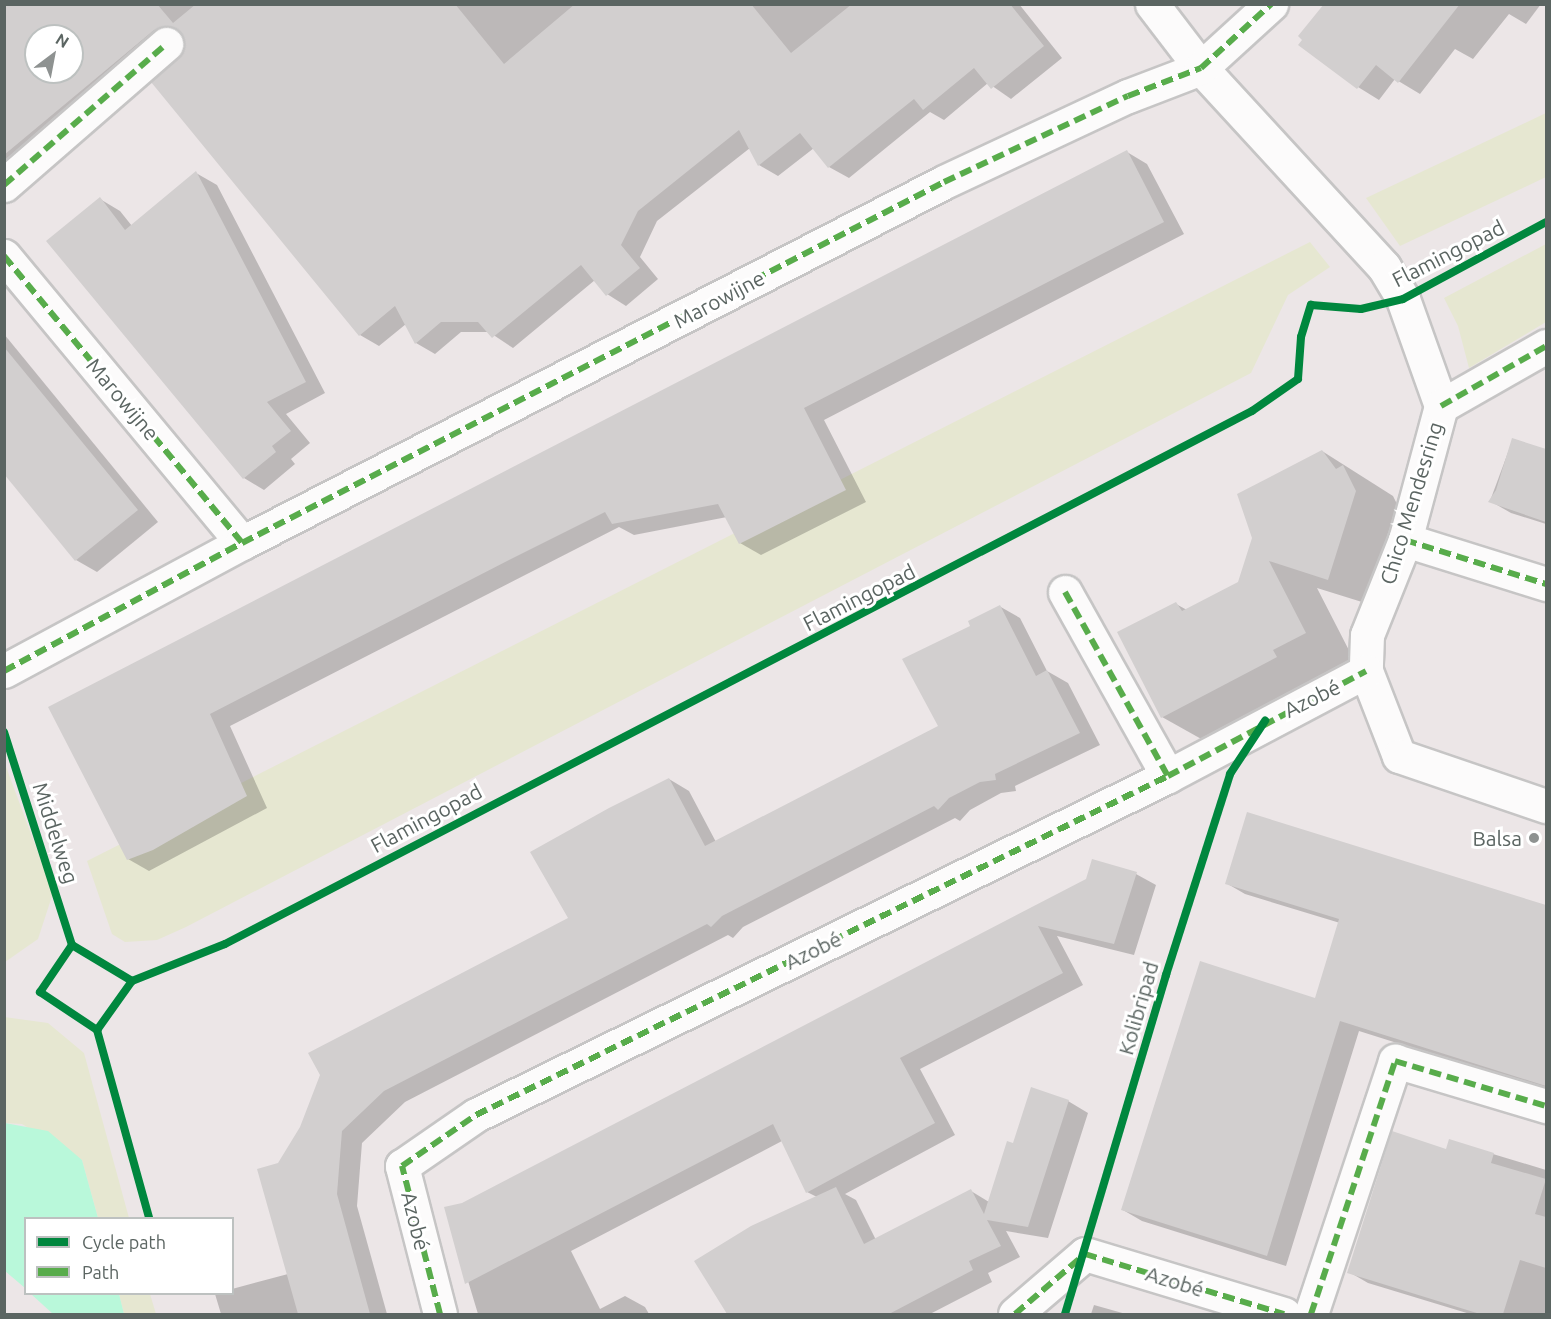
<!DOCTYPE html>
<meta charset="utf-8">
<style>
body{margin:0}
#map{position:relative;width:1551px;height:1319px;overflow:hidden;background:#ece6e7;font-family:Ubuntu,sans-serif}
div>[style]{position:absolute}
.green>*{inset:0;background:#e6e7d1}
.water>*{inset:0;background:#b9f8da}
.shadow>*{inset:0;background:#0003}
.building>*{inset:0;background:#d2cfcf}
.roads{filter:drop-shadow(2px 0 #c6c5c5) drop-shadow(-2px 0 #c6c5c5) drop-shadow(0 2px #c6c5c5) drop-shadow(0 -2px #c6c5c5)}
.minor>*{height:33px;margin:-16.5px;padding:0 16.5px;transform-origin:16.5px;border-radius:16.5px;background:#fcfbfb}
.quiet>*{height:6px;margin-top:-3px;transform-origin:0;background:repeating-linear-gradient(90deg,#58ac4b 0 12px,transparent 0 18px)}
.cycleway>*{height:8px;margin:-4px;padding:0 4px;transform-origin:4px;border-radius:4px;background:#00873e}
.dots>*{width:16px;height:16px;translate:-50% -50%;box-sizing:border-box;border:3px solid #fff;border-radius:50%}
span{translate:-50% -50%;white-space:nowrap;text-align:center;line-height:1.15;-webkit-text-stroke:6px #fff;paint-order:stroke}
.street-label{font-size:21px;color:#5b6562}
.poi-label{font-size:21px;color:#5b6562}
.right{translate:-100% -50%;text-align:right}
.frame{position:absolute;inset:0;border:6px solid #5b6562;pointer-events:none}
.legend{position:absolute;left:24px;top:1217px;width:210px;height:78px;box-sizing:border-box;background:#fff;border:2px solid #bdc1c0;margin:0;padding:8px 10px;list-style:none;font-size:18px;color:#5b6562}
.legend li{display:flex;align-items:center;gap:12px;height:30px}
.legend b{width:30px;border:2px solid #bdc1c0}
.north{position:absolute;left:24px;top:24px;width:60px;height:60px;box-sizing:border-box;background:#fff;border:2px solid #bdc1c0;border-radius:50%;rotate:32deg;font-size:16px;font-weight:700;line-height:24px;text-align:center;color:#5b6562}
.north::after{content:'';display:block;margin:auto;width:21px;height:27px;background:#8e9291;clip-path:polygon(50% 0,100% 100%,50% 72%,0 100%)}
</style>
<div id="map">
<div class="green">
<i style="clip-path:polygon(1546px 113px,1546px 177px,1400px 246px,1366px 198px)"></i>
<i style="clip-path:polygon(1310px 242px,1330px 267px,1288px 295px,1251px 373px,186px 927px,157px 940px,125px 942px,112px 934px,87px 861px)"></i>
<i style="clip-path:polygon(1546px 244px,1546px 322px,1469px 368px,1458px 326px,1444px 298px)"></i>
<i style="clip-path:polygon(5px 764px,53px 893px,38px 939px,5px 962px)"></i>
<i style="clip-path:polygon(4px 1017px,48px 1023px,84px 1053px,129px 1218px,98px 1218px,82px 1160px,22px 1124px,5px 1123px)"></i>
<i style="clip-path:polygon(119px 1294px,150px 1294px,156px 1314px,124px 1314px)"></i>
</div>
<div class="water">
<i style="clip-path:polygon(5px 1123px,48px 1131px,82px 1160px,98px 1218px,26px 1218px,25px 1288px,5px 1271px)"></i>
<i style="clip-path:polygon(31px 1294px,119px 1294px,124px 1314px,53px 1314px)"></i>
</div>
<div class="shadow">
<i style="clip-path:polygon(evenodd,4px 4px,1019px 4px,1062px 58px,1011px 99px,988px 83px,944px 120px,930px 112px,849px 178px,829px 167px,814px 148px,778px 176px,759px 165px,750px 148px,657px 221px,640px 257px,658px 279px,626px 306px,607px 294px,595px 280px,513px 348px,489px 332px,461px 332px,435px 354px,416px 343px,406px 324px,379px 346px,360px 335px,186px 38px,174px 40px,4px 182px,4px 4px,36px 36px,72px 36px,72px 72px,36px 72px,36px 36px)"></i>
<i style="clip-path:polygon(1350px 4px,1541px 4px,1526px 24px,1509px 14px,1473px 59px,1455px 49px,1420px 94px,1395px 79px,1379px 100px,1358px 87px)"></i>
<i style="clip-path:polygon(1127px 152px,1147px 164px,1184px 234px,824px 420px,866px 502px,761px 555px,740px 543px,727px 517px,634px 535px,619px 527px,230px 726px,267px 808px,149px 871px,128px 859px,50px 707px)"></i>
<i style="clip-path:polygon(196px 173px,217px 185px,325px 393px,286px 414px,310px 443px,291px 459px,295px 464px,264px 490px,244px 478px,100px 199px,120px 211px,132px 226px)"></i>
<i style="clip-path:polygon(4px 334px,158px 522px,97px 572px,76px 560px,4px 472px)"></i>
<i style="clip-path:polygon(1513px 439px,1546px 450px,1546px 524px,1511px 513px,1490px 501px)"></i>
<i style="clip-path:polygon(1322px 451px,1393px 496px,1405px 520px,1378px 607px,1317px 588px,1355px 662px,1212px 745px,1162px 717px,1176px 604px,1187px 610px,1239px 583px)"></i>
<i style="clip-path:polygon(999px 606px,1020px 618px,1047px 671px,1068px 683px,1100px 745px,1015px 786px,1016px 791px,1001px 793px,970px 810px,960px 821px,955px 818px,743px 927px,733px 938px,728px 935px,405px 1102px,362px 1143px,357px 1206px,387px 1314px,221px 1314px,215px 1294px,232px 1294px,232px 1289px,288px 1274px,279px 1164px,570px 919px,669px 779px,689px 791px,716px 842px,940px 727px,972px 626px)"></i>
<i style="clip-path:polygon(1248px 814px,1546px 907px,1546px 1090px,1359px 1031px,1286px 1266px,1142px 1221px,1123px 1210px,1316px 1000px,1340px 923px,1245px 894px,1226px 883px)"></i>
<i style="clip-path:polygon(1136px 874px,1156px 885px,1134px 955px,1057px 936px,1083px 985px,920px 1069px,955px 1135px,845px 1194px,856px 1200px,876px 1240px,971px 1191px,989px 1202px,1014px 1145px,1068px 1101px,1088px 1113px,1048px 1238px,1006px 1231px,1020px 1257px,988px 1273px,992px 1282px,930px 1314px,728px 1314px,696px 1261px,817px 1197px,807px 1192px,782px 1141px,571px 1251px,600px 1309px,625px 1296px,645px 1307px,649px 1314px,478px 1314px,446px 1208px,463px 1204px)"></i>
<i style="clip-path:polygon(1450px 1141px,1546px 1170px,1546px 1314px,1470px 1314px,1368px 1283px,1349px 1272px,1447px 1150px)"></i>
<i style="clip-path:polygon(1094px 1305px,1126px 1314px,1091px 1314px)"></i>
</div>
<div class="building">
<i style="clip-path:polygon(evenodd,4px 4px,157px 4px,173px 23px,196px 4px,455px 4px,504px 64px,575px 4px,751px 4px,791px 53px,852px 4px,1010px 4px,1044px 46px,991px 89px,974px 68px,923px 110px,914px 99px,828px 168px,800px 133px,758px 166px,739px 130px,638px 211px,621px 245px,640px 268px,606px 296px,581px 265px,492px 338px,478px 322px,441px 322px,415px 344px,395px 306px,359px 336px,151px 82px,183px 51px,184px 40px,173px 27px,154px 30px,4px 155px,4px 4px,36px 36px,72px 36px,72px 72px,36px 72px,36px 36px)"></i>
<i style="clip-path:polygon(1324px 4px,1460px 4px,1398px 83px,1376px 65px,1357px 89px,1298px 45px,1302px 40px,1298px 36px)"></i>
<i style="clip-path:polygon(1127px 150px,1164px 222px,804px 408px,846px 490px,739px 544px,718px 504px,612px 524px,605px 512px,511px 559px,210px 714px,247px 796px,153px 850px,127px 860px,48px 707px)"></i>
<i style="clip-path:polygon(196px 171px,306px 382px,267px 402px,291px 431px,272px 446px,276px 452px,243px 479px,46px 241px,100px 197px,125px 230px)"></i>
<i style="clip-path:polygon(4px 347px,138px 510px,75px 561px,4px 474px)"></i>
<i style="clip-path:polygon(1512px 438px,1546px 449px,1546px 522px,1488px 502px,1496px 490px)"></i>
<i style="clip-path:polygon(1322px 450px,1336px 469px,1343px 465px,1356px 491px,1328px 580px,1269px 561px,1306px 633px,1273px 650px,1277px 657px,1161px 718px,1117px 632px,1176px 602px,1182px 611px,1238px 582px,1252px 538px,1237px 494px)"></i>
<i style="clip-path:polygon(1000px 605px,1036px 676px,1047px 670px,1080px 733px,995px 774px,996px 780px,980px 782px,949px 798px,938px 810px,934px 806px,722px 916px,711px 927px,707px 924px,384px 1091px,342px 1131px,337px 1194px,370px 1314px,298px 1314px,257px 1169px,278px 1163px,300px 1127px,320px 1075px,308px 1053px,568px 918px,530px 852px,609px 808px,669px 778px,705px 846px,938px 726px,902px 659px,970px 626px,968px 621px)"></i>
<i style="clip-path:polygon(1247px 812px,1546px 905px,1546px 1086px,1340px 1021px,1267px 1256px,1121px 1210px,1200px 961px,1315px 998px,1339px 919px,1225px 884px)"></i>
<i style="clip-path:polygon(1092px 859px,1137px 872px,1114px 944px,1038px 926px,1063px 973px,900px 1058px,935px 1123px,806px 1193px,773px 1124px,465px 1284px,444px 1207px,462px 1203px,1086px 879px)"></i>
<i style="clip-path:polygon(1031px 1087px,1069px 1100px,1028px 1227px,987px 1220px,1001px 1246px,969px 1261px,973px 1270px,889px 1314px,727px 1314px,694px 1261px,751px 1226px,836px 1187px,864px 1244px,971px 1189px,984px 1214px,1007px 1141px,1013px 1143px)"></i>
<i style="clip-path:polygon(1392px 1131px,1446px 1149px,1449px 1139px,1494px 1153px,1491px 1163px,1546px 1179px,1535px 1214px,1546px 1217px,1546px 1268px,1520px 1260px,1503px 1314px,1480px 1314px,1347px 1273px)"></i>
</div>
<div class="roads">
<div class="minor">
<i style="left:1152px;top:4px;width:81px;rotate:52.6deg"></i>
<i style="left:1201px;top:68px;width:270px;rotate:47.4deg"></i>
<i style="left:1384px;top:267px;width:37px;rotate:59deg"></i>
<i style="left:1403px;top:299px;width:114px;rotate:70.4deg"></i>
<i style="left:1441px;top:406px;width:139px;rotate:105deg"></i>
<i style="left:1405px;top:540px;width:102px;rotate:111.8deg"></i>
<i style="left:1367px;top:635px;width:36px;rotate:92deg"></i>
<i style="left:1366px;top:671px;width:91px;rotate:68.8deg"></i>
<i style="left:1399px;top:756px;width:155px;rotate:18.8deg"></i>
<i style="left:4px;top:185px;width:215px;rotate:-41deg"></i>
<i style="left:4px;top:256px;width:373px;rotate:50.3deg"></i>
<i style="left:1441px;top:406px;width:121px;rotate:-29.7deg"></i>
<i style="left:1405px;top:540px;width:148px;rotate:17.3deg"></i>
<i style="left:1065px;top:592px;width:211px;rotate:60.8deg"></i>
<i style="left:4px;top:671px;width:270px;rotate:-28.3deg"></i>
<i style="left:242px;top:543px;width:789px;rotate:-27.21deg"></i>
<i style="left:944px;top:182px;width:203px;rotate:-25.1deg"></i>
<i style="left:1128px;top:96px;width:78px;rotate:-21deg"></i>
<i style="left:1201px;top:68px;width:95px;rotate:-42.4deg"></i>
<i style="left:440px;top:1314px;width:153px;rotate:-104.4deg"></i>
<i style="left:402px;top:1166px;width:90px;rotate:-34.6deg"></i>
<i style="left:476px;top:1115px;width:771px;rotate:-26.1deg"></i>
<i style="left:1168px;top:776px;width:224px;rotate:-27.9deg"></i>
<i style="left:1015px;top:1314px;width:92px;rotate:-40.6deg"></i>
<i style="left:1085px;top:1254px;width:208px;rotate:16.8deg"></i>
<i style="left:1311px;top:1314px;width:267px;rotate:-71.6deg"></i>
<i style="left:1395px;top:1061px;width:158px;rotate:16.6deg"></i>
</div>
</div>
<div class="quiet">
<i style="left:4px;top:185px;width:215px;rotate:-41deg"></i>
<i style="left:4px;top:256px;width:373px;rotate:50.3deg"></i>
<i style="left:1441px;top:406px;width:121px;rotate:-29.7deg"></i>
<i style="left:1405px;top:540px;width:148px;rotate:17.3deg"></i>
<i style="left:1065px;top:592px;width:211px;rotate:60.8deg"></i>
<i style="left:4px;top:671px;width:270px;rotate:-28.3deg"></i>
<i style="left:242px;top:543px;width:789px;rotate:-27.21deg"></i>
<i style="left:944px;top:182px;width:203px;rotate:-25.1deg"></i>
<i style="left:1128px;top:96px;width:78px;rotate:-21deg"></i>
<i style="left:1201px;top:68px;width:95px;rotate:-42.4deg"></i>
<i style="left:440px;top:1314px;width:153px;rotate:-104.4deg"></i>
<i style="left:402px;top:1166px;width:90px;rotate:-34.6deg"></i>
<i style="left:476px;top:1115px;width:771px;rotate:-26.1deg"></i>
<i style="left:1168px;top:776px;width:224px;rotate:-27.9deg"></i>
<i style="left:1015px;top:1314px;width:92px;rotate:-40.6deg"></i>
<i style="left:1085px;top:1254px;width:208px;rotate:16.8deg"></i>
<i style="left:1311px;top:1314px;width:267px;rotate:-71.6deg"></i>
<i style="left:1395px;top:1061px;width:158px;rotate:16.6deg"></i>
</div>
<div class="cycleway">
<i style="left:4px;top:732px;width:224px;rotate:72.3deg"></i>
<i style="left:72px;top:945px;width:57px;rotate:124.2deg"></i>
<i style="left:40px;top:992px;width:69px;rotate:33.7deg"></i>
<i style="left:97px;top:1030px;width:195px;rotate:74.5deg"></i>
<i style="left:72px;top:945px;width:70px;rotate:31deg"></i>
<i style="left:132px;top:981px;width:60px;rotate:125.5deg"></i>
<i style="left:132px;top:981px;width:100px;rotate:-21.7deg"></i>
<i style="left:225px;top:944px;width:1157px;rotate:-27.43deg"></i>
<i style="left:1252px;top:411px;width:56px;rotate:-34.8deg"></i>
<i style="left:1298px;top:379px;width:42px;rotate:-85.9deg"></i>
<i style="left:1301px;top:337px;width:34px;rotate:-73deg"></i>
<i style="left:1311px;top:305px;width:50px;rotate:4.6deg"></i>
<i style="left:1361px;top:309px;width:43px;rotate:-13.4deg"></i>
<i style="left:1403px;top:299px;width:162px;rotate:-28.3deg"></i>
<i style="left:1065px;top:1314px;width:354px;rotate:-73.4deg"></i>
<i style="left:1166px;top:975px;width:211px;rotate:-72.3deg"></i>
<i style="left:1230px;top:774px;width:64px;rotate:-56.6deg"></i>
</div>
<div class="dots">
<i style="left:1534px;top:838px;background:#8e9291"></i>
</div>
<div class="street-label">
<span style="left:1448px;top:253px;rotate:-27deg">Flamingopad</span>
<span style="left:719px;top:299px;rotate:-28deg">Marowijne</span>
<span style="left:123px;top:399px;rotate:50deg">Marowijne</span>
<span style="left:1411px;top:503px;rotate:-73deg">Chico Mendesring</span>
<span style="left:859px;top:597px;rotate:-27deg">Flamingopad</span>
<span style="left:1312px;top:698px;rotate:-26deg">Azobé</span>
<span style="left:426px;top:818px;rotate:-28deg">Flamingopad</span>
<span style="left:56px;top:833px;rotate:72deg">Middelweg</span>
<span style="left:813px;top:950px;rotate:-26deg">Azobé</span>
<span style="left:1138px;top:1008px;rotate:-74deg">Kolibripad</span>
<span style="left:416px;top:1221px;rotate:76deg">Azobé</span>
<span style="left:1175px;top:1281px;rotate:17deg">Azobé</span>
</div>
<div class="poi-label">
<span class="right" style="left:1522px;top:838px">Balsa</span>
</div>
<div class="frame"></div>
<ul class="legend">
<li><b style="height:8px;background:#00873e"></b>Cycle path</li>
<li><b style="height:8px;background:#58ac4b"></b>Path</li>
</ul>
<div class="north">N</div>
</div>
